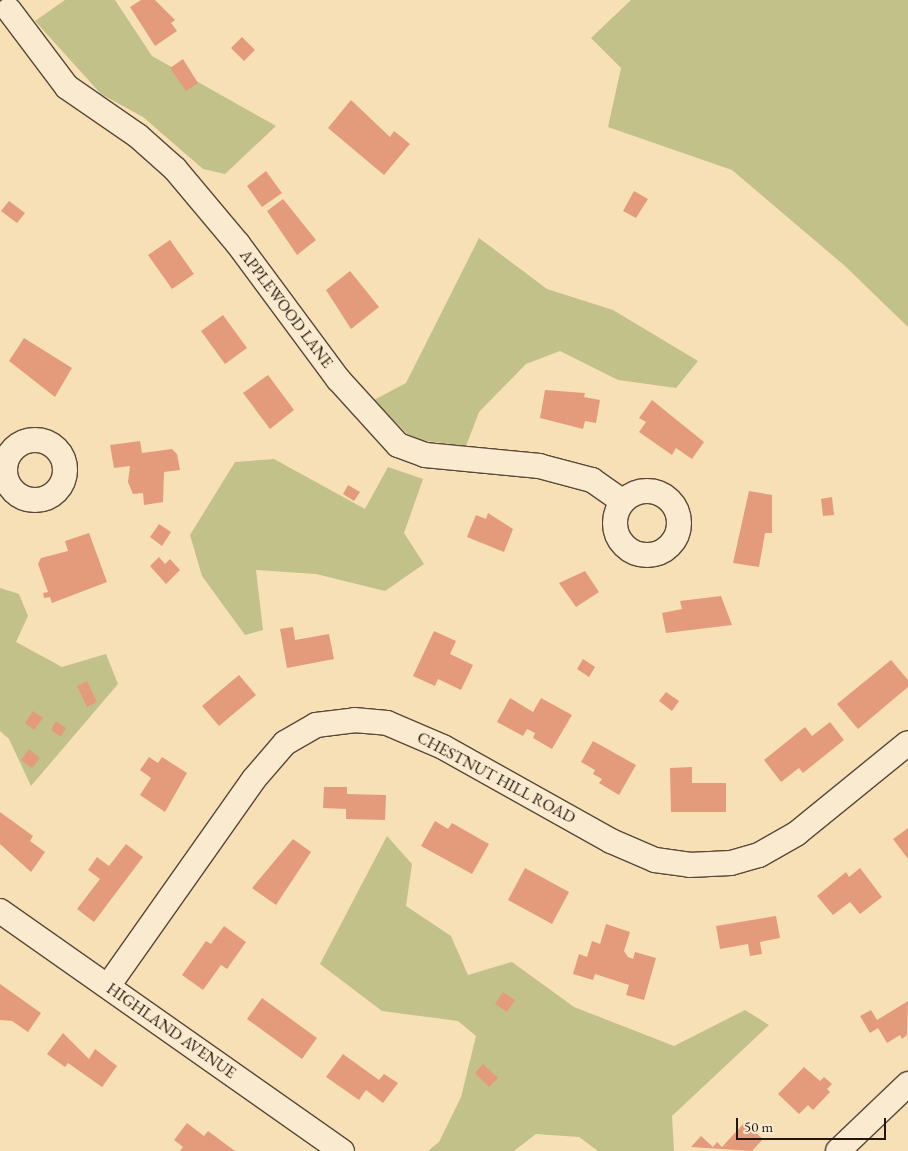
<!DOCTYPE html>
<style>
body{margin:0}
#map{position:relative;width:908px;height:1151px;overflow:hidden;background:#f7e0b6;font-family:"EB Garamond",serif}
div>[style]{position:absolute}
.green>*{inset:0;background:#c2c18a}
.building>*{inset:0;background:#e49b7c}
.roads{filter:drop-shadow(1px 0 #594838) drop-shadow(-1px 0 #594838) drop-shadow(0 1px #594838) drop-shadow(0 -1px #594838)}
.minor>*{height:24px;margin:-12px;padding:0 12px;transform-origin:12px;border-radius:12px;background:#faebd0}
.minor>.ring{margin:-12px;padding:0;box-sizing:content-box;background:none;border:24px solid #faebd0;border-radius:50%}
span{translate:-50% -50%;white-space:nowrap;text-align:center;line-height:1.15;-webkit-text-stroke:4px #faebd0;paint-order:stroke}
.street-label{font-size:16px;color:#24160e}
.scale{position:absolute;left:736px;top:1118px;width:150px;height:22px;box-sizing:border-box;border:2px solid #24160e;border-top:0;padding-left:6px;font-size:15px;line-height:18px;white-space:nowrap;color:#24160e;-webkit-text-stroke:4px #faebd0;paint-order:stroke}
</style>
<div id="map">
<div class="green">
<i style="clip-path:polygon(65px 0,115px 0,152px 56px,276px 126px,225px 174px,203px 169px,143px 117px,101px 94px,35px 21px)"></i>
<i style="clip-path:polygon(631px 0,908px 0,908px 327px,845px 266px,732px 170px,608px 127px,621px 68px,591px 38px)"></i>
<i style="clip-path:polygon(479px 238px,547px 289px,613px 310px,698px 361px,676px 388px,618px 380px,560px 351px,526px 364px,479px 412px,466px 446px,412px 439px,374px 400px,406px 383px)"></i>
<i style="clip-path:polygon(274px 459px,365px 509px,388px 467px,423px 479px,404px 533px,424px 564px,385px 591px,316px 574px,256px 570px,263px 630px,245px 635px,202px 576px,190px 535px,235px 462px)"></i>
<i style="clip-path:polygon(0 588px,19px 594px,28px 616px,16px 642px,62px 667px,106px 654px,118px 684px,31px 786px,9px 739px,0 731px)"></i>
<i style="clip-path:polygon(387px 836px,412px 864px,406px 906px,451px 936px,468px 975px,512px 962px,574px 1007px,674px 1046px,745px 1010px,769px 1025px,672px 1116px,674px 1151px,598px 1151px,579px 1137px,536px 1134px,514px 1151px,428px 1151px,439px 1142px,461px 1097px,476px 1036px,458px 1021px,382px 1011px,320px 964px)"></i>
</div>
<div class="building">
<i style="clip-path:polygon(141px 0,155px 0,175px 20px,171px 23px,177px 31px,155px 46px,130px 7px)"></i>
<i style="clip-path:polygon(242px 37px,255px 50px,244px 61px,231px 48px)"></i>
<i style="clip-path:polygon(183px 59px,198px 83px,186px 91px,170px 68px)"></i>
<i style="clip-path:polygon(351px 100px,390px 137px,394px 131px,410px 144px,384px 175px,328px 128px)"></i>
<i style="clip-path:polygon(266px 171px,282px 193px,262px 207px,247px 186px)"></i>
<i style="clip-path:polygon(634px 191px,648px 199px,636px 218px,623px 211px)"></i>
<i style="clip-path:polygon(283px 199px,316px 240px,297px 255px,267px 211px)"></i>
<i style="clip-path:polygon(9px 201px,25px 213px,17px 223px,1px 211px)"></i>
<i style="clip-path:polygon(170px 240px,194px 274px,172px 289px,148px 255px)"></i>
<i style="clip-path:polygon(350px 271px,379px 307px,351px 329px,326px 290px)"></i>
<i style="clip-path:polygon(223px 315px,247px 348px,225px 364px,201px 331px)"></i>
<i style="clip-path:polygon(24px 338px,72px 368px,55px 397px,9px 361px)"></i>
<i style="clip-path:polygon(268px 375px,294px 410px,270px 429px,243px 393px)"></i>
<i style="clip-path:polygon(545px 390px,585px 393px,584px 397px,600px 400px,596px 423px,585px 421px,583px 429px,540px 418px)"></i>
<i style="clip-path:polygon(652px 400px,704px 442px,692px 459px,676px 448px,672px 455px,639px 432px,646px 422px,639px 418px)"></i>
<i style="clip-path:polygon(140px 441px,142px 453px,172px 449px,177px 454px,180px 470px,164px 472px,163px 502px,144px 505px,143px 493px,133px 494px,128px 482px,130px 466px,114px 468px,110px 445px)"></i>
<i style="clip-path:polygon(348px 485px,360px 492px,354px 501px,343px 494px)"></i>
<i style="clip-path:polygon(749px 491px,772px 495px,772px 533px,765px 533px,759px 567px,733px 563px)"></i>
<i style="clip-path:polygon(832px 497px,834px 515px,823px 516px,821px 499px)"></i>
<i style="clip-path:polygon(488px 513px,513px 529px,504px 552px,467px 537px,476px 515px,486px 519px)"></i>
<i style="clip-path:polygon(159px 524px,171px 532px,162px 546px,150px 537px)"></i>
<i style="clip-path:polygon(89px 533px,107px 582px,52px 603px,50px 597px,44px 598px,43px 593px,48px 592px,38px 564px,41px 558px,68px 551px,65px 541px)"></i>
<i style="clip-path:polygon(159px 557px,165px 564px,170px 559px,180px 570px,166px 584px,150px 566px)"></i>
<i style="clip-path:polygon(585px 571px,599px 592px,576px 607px,559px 583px)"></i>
<i style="clip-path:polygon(721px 596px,732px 625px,666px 633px,662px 613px,682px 609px,680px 601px)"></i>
<i style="clip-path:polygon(293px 627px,295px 640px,329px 634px,334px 659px,287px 668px,280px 629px)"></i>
<i style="clip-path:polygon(434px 631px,456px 641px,450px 654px,473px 665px,461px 690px,438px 679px,435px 686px,413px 676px)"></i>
<i style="clip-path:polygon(583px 659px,595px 667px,589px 677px,577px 669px)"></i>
<i style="clip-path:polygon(891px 660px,908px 680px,908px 687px,858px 729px,837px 704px)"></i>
<i style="clip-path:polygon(239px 675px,256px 695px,219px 726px,202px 706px)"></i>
<i style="clip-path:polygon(87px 681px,97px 702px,87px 707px,77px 686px)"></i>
<i style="clip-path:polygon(666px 692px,679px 701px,672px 711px,659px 701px)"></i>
<i style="clip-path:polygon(510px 698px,533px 712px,541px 698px,572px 715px,552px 749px,533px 738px,535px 733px,527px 729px,523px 736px,497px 722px)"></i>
<i style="clip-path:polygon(33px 711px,43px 718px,34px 730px,25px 723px)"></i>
<i style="clip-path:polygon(56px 721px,66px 728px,61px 737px,51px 730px)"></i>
<i style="clip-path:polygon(830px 722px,844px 740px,803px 773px,799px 768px,781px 782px,764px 760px,805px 727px,812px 736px)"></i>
<i style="clip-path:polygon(593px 741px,636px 765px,619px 795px,599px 783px,602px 779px,593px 774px,595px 770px,581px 762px)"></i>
<i style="clip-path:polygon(29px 749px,40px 758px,32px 768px,21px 760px)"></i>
<i style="clip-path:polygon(149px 757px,158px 763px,162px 757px,187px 773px,165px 812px,140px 795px,151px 778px,140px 770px)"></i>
<i style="clip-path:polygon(692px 767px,692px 783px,726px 783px,726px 812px,671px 812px,670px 768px)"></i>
<i style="clip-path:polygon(324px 787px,347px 787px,347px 794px,386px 795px,385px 820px,346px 819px,346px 809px,323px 808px)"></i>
<i style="clip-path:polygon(0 812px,33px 836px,30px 841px,45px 852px,31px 872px,0 844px)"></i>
<i style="clip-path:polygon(435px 821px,448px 829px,452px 823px,489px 844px,472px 874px,421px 846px)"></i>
<i style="clip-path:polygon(908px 828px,908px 859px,893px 839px)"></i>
<i style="clip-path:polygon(293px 839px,311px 852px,276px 905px,252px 888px)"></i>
<i style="clip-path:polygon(126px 844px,143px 857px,94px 922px,77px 909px,100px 879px,88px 870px,97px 857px,109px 866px)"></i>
<i style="clip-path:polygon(525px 868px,569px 892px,552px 924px,508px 900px)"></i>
<i style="clip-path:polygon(860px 868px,882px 897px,860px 914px,850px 902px,833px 915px,817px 896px,846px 872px,849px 877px)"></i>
<i style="clip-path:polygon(776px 916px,780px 938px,760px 942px,762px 954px,750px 956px,748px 944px,720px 949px,716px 926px)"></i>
<i style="clip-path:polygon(606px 924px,630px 932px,624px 951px,628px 957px,633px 959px,635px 952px,656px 958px,644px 1000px,626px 995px,629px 985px,595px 974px,593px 980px,573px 974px,579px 954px,587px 957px,592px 941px,600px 944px)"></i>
<i style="clip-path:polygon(224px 926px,246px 942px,227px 969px,221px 965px,203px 990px,182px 975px,206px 941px,211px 944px)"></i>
<i style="clip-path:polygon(0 984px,41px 1013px,28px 1032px,12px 1021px,0 1020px)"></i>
<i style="clip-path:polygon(503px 992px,515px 1000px,507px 1012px,495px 1004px)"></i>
<i style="clip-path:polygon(262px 998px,317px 1038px,302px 1059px,247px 1019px)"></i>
<i style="clip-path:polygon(908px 1001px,907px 1035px,902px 1039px,900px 1035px,887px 1043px,878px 1028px,870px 1033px,860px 1016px,871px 1010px,877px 1020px)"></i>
<i style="clip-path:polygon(63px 1033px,89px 1059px,95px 1049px,117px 1066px,102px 1087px,68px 1063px,65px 1067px,47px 1054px)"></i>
<i style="clip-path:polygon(343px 1054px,379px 1080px,384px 1074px,398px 1083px,383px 1103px,366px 1090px,359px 1100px,326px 1077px)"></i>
<i style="clip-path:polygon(483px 1064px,498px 1078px,489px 1087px,475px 1073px)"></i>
<i style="clip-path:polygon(804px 1067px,820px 1081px,824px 1077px,832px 1084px,827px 1089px,830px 1092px,813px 1110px,808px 1105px,799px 1114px,778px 1094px)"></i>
<i style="clip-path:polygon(187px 1123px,204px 1136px,208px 1131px,235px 1151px,180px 1151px,183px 1147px,174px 1140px)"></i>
<i style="clip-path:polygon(744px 1123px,763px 1139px,752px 1151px,691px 1147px,701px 1136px,713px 1147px,717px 1142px,722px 1147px)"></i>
</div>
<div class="roads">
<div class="minor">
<i style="left:9px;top:10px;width:96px;rotate:53deg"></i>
<i style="left:67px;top:87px;width:86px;rotate:34.6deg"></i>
<i style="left:138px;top:136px;width:50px;rotate:41.7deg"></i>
<i style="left:175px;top:169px;width:98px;rotate:50deg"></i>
<i style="left:238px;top:244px;width:168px;rotate:53.5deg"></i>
<i style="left:338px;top:379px;width:89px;rotate:47.7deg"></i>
<i style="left:398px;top:445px;width:29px;rotate:20deg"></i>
<i style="left:425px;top:455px;width:115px;rotate:5.5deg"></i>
<i style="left:539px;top:466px;width:55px;rotate:14.8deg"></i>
<i style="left:592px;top:480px;width:37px;rotate:35deg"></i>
<i class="ring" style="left:5px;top:440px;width:36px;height:36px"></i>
<i class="ring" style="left:615px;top:491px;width:40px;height:40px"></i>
<i style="left:0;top:911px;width:418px;rotate:35.1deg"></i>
<i style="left:108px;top:986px;width:253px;rotate:-54.8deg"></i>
<i style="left:254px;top:779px;width:48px;rotate:-49.3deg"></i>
<i style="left:285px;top:743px;width:36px;rotate:-30deg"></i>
<i style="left:316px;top:725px;width:38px;rotate:-7deg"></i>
<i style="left:354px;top:720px;width:33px;rotate:5deg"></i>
<i style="left:387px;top:723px;width:61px;rotate:23.2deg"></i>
<i style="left:443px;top:747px;width:193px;rotate:29.2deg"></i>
<i style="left:611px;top:841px;width:48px;rotate:23.4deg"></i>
<i style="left:655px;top:860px;width:34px;rotate:8deg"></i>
<i style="left:689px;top:865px;width:42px;rotate:-2.7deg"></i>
<i style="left:731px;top:863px;width:29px;rotate:-16deg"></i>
<i style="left:759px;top:855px;width:43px;rotate:-29.6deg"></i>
<i style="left:796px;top:834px;width:144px;rotate:-39.1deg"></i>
<i style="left:838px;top:1151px;width:97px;rotate:-43.7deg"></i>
</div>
</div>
<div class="street-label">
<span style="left:286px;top:309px;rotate:53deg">APPLEWOOD LANE</span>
<span style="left:496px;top:778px;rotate:28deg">CHESTNUT HILL ROAD</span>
<span style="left:171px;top:1031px;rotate:35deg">HIGHLAND AVENUE</span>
</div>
<div class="scale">50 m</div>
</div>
